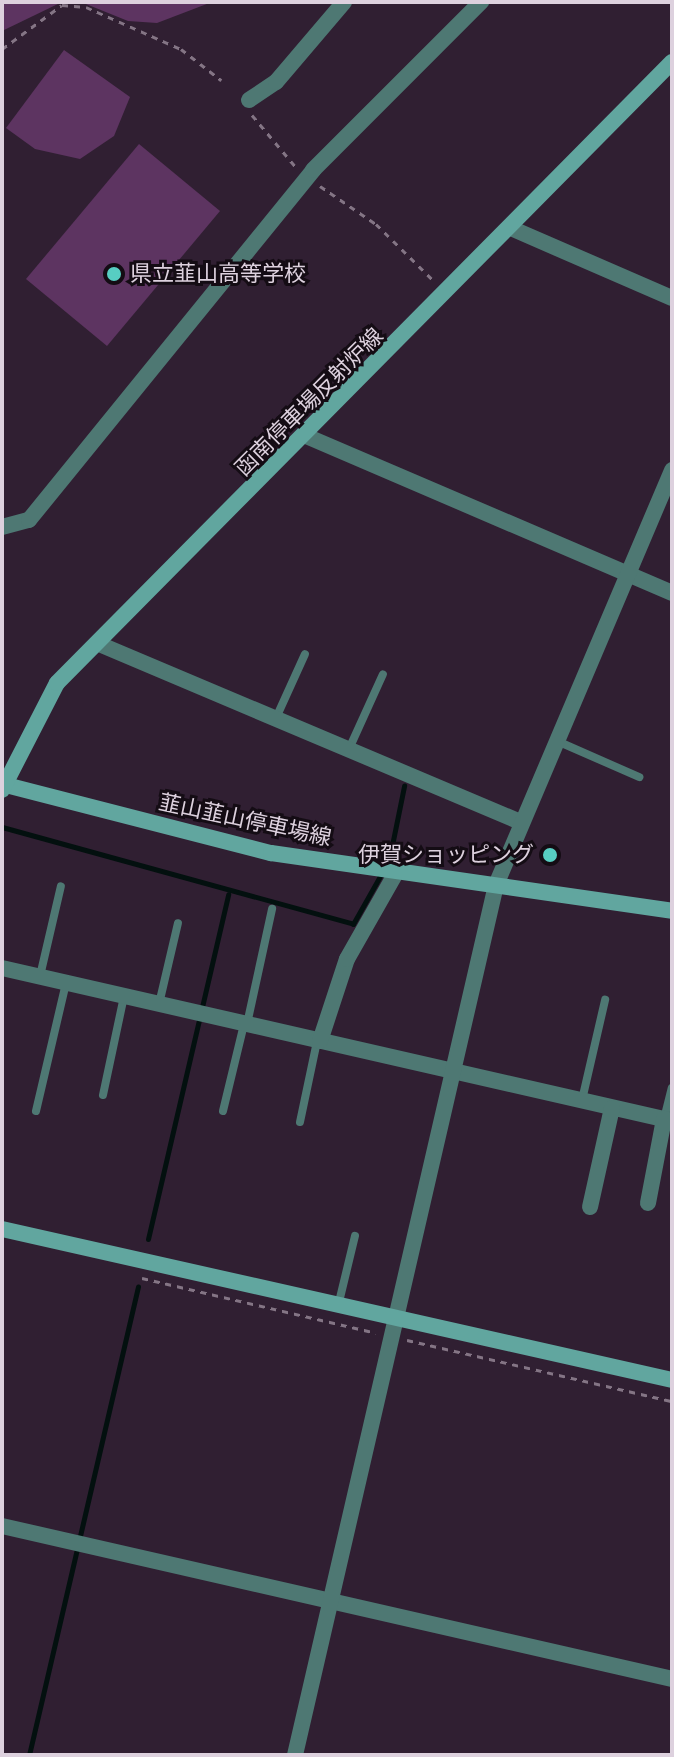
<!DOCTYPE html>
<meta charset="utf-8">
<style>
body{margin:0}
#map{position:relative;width:674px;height:1757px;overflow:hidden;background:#301f32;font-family:Raleway,"Noto Sans JP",sans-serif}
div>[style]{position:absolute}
.green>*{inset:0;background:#5d3461}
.stream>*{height:5px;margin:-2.5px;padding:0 2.5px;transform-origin:2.5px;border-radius:2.5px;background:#03100f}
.path>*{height:3px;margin-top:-1.5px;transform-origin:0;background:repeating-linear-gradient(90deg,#847585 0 6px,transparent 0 12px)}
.lane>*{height:8px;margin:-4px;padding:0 4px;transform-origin:4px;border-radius:4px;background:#4e7873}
.street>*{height:16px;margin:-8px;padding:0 8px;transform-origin:8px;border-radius:8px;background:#4e7873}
.secondary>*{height:16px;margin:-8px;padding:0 8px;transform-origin:8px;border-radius:8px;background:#61a69f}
.dots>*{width:22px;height:22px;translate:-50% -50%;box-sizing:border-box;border:4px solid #140c14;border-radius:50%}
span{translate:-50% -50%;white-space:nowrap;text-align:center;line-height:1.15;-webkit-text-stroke:6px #140c14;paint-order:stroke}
.poi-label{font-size:22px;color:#ddd1de}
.left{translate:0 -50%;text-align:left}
.right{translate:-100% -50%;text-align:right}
.street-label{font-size:22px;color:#ddd1de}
.frame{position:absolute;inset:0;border:4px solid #ddd1de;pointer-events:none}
</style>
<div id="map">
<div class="green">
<i style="clip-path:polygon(2px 2px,62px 2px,2px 31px)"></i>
<i style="clip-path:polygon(81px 2px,212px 2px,157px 23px,128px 21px)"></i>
<i style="clip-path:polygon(64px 50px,130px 97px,114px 136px,80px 159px,35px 149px,6px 128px)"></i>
<i style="clip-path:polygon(139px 144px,220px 211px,107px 346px,26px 279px)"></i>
</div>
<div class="stream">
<i style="left:2px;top:827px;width:364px;rotate:15.4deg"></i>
<i style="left:353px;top:924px;width:73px;rotate:-60.6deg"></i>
<i style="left:389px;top:860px;width:76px;rotate:-78.5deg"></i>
<i style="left:148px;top:1239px;width:354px;rotate:-76.9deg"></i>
<i style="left:29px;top:1755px;width:481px;rotate:-76.9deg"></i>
</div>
<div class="path">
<i style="left:2px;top:49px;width:74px;rotate:-36.3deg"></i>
<i style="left:62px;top:5px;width:24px;rotate:5deg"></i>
<i style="left:86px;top:7px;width:104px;rotate:23.9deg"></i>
<i style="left:181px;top:49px;width:51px;rotate:37.8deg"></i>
<i style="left:252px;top:115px;width:67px;rotate:49.9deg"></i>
<i style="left:320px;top:186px;width:68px;rotate:34.2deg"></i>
<i style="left:376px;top:224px;width:80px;rotate:44.5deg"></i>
<i style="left:142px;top:1278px;width:240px;rotate:13.2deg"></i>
<i style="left:407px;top:1340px;width:272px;rotate:13deg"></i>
</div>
<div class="lane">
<i style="left:276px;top:718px;width:70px;rotate:-65.6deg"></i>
<i style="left:557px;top:741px;width:90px;rotate:23.7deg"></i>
<i style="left:349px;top:749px;width:82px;rotate:-65.6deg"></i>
<i style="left:40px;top:976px;width:92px;rotate:-76.9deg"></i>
<i style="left:159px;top:1004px;width:83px;rotate:-76.8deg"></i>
<i style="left:247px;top:1024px;width:118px;rotate:-77.7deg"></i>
<i style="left:103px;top:1095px;width:101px;rotate:-78deg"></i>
<i style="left:582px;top:1100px;width:103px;rotate:-77deg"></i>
<i style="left:36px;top:1111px;width:131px;rotate:-76.8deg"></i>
<i style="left:223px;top:1111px;width:89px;rotate:-76.4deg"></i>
<i style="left:664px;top:1119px;width:32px;rotate:-76deg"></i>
<i style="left:300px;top:1122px;width:83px;rotate:-78.1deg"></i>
<i style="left:339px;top:1302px;width:68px;rotate:-76.4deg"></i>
</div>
<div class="street">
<i style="left:249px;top:100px;width:32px;rotate:-34deg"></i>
<i style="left:276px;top:82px;width:105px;rotate:-49.6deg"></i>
<i style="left:513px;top:229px;width:173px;rotate:23.5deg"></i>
<i style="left:306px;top:436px;width:398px;rotate:23.2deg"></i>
<i style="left:2px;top:527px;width:28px;rotate:-15deg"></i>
<i style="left:29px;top:520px;width:451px;rotate:-50.9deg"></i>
<i style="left:313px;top:170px;width:238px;rotate:-45deg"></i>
<i style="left:99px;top:644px;width:459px;rotate:22.9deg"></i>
<i style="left:2px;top:968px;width:687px;rotate:12.86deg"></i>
<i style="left:320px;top:1041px;width:86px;rotate:-71.8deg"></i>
<i style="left:347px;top:959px;width:101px;rotate:-60.4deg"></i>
<i style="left:648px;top:1203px;width:86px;rotate:-79.2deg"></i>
<i style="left:590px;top:1207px;width:101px;rotate:-77.5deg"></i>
<i style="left:2px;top:1526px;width:687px;rotate:12.86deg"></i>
<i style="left:295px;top:1755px;width:893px;rotate:-76.99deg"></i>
<i style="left:496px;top:885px;width:451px;rotate:-67deg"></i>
</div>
<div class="secondary">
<i style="left:2px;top:784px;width:278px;rotate:14.4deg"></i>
<i style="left:271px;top:853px;width:405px;rotate:8.2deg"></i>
<i style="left:2px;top:790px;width:120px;rotate:-62.8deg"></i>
<i style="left:57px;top:683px;width:874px;rotate:-45.28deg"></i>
<i style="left:2px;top:1229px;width:687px;rotate:12.7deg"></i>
</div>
<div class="dots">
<i style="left:114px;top:274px;background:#57cec2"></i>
<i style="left:550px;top:855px;background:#57cec2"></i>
</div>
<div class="poi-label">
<span class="left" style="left:130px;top:274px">県立韮山高等学校</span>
<span class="right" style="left:534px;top:855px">伊賀ショッピング</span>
</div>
<div class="street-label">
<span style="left:309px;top:402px;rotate:-45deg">函南停車場反射炉線</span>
<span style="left:245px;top:820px;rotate:12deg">韮山韮山停車場線</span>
</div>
<div class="frame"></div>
</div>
